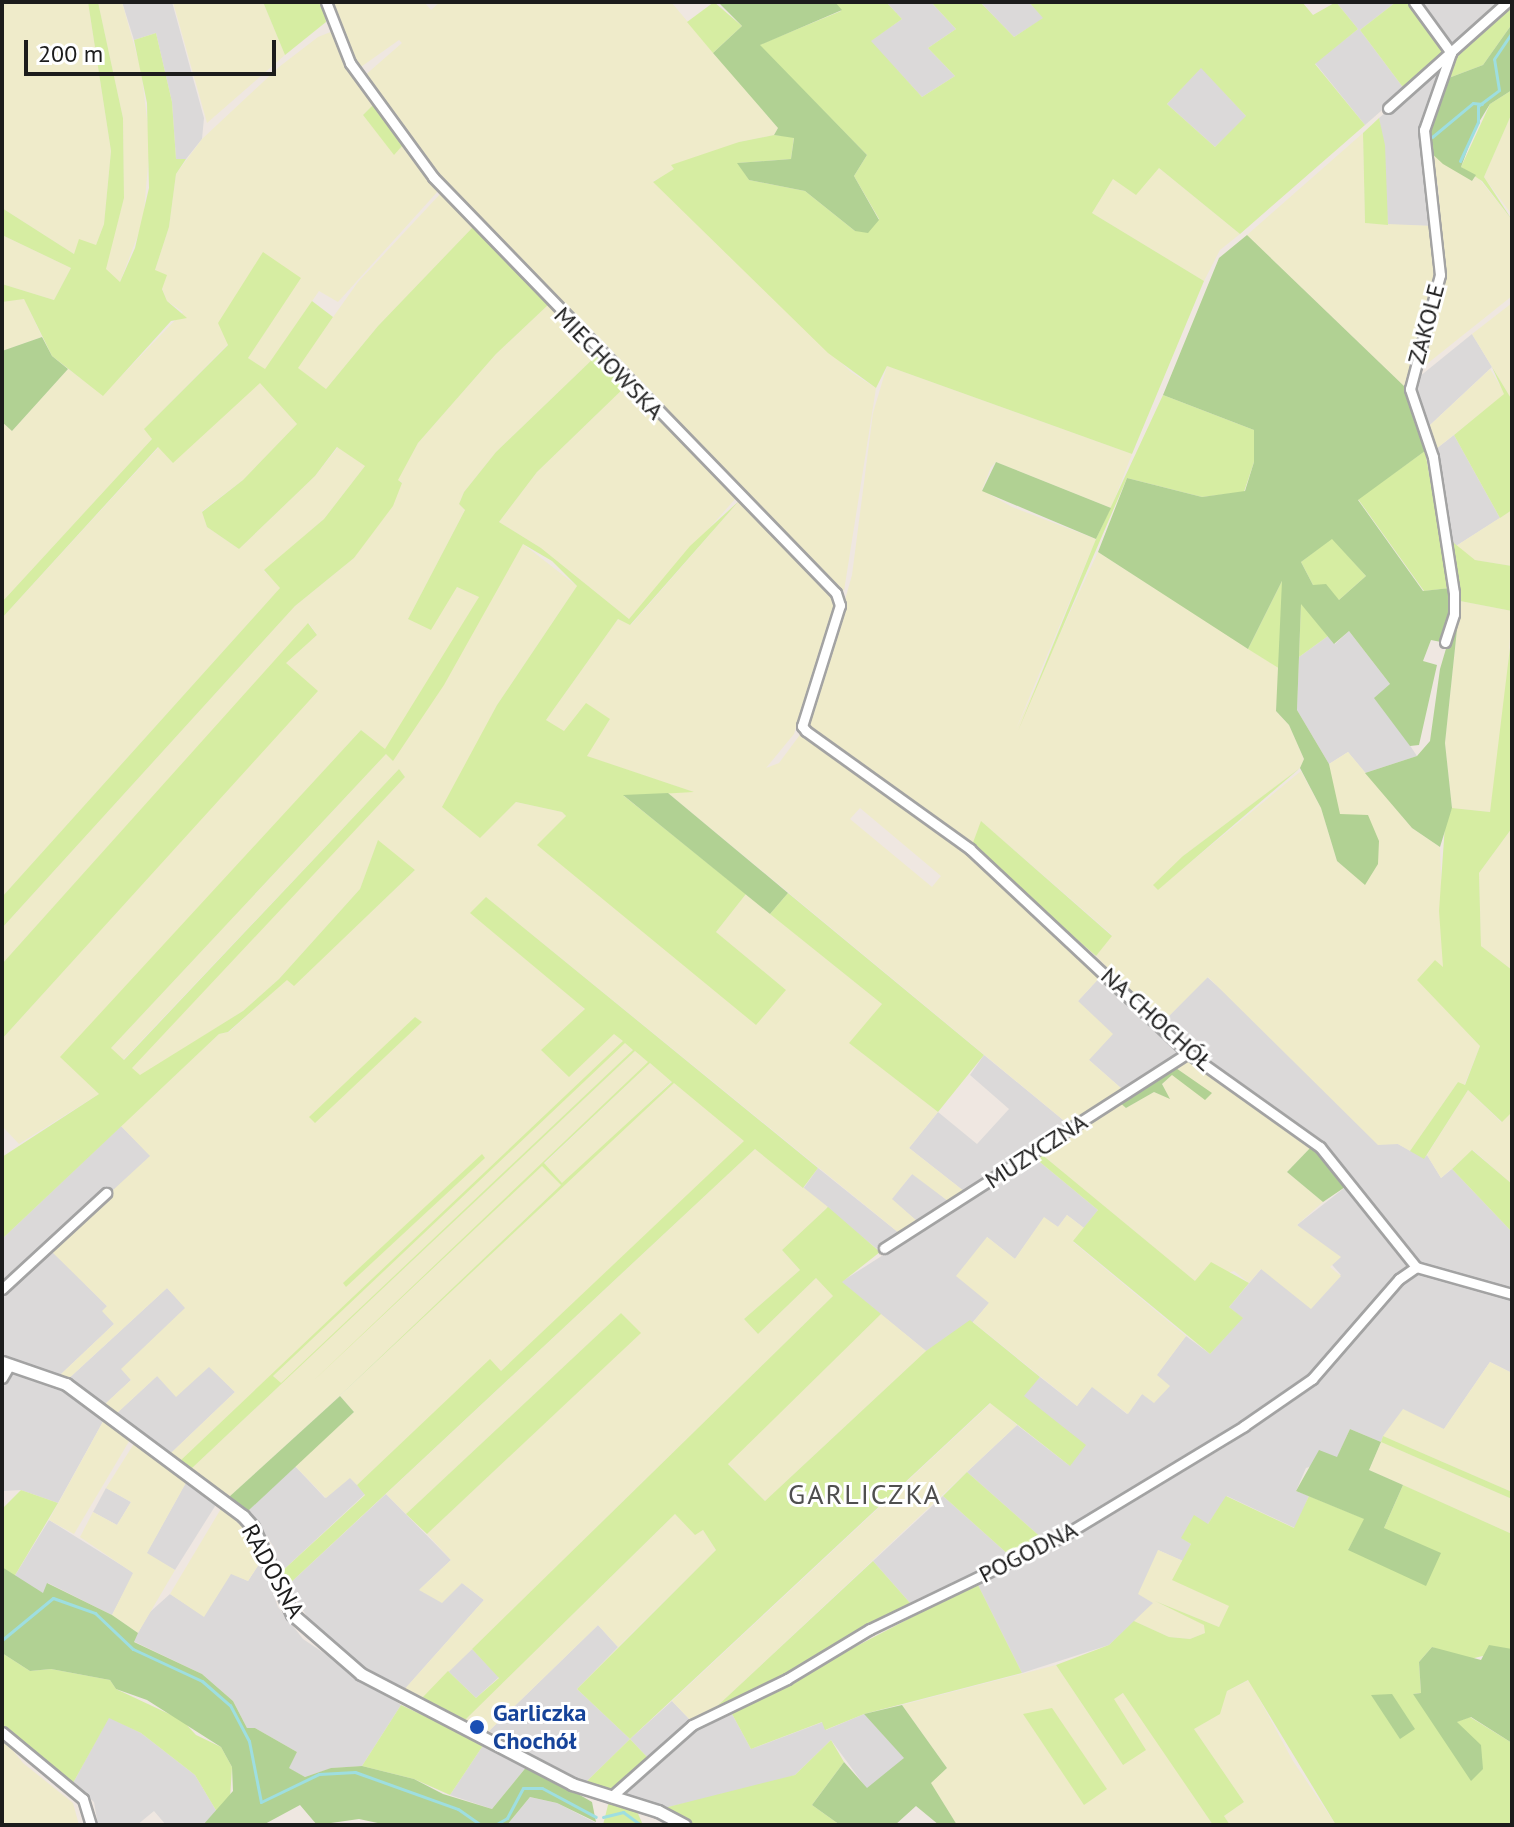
<!DOCTYPE html>
<meta charset="utf-8">
<style>
body{margin:0}
#map{position:relative;width:1514px;height:1827px;overflow:hidden;background:#efe7e1;font-family:"PT Sans",sans-serif}
div>[style]{position:absolute}
.residential>*{inset:0;background:#dbd9d9}
.farmland>*{inset:0;background:#efebca}
.grass>*{inset:0;background:#d6eda2}
.forest>*{inset:0;background:#b1d193}
.stream>*{height:3px;margin:-1.5px;padding:0 1.5px;transform-origin:1.5px;border-radius:1.5px;background:#9edee0}
.roads{filter:drop-shadow(2px 0 #a3a3a3) drop-shadow(-2px 0 #a3a3a3) drop-shadow(0 2px #a3a3a3) drop-shadow(0 -2px #a3a3a3)}
.minor>*{height:9px;margin:-4.5px;padding:0 4.5px;transform-origin:4.5px;border-radius:4.5px;background:#fff}
.tertiary>*{height:11px;margin:-5.5px;padding:0 5.5px;transform-origin:5.5px;border-radius:5.5px;background:#fff}
.dots>*{width:22px;height:22px;translate:-50% -50%;box-sizing:border-box;border:4px solid #fff;border-radius:50%}
span{translate:-50% -50%;white-space:nowrap;text-align:center;line-height:1.15;-webkit-text-stroke:6px #fff;paint-order:stroke}
.street-label{font-size:24px;color:#1c1c1c}
.transit-label{font-size:24px;color:#164399;font-weight:700}
.left{translate:0 -50%;text-align:left}
.quarter-label{font-size:28px;color:#4f4f4f;letter-spacing:2px}
.frame{position:absolute;inset:0;border:4px solid #1c1c1c;pointer-events:none}
.scale{position:absolute;left:24px;top:40px;width:252px;height:36px;box-sizing:border-box;border:4px solid #1c1c1c;border-top:0;padding-left:10px;font-size:24px;line-height:28px;white-space:nowrap;color:#1c1c1c;-webkit-text-stroke:6px #fff;paint-order:stroke}
</style>
<div id="map">
<div class="residential">
<i style="clip-path:polygon(122px 2px,172px 2px,204px 118px,202px 139px,186px 159px,176px 159px,172px 102px,156px 33px,134px 40px)"></i>
<i style="clip-path:polygon(886px 2px,931px 2px,956px 29px,928px 48px,955px 76px,922px 97px,870px 41px,902px 19px)"></i>
<i style="clip-path:polygon(980px 2px,1029px 2px,1044px 18px,1014px 37px)"></i>
<i style="clip-path:polygon(1336px 2px,1396px 2px,1360px 30px,1405px 90px,1365px 125px,1315px 63px,1358px 29px)"></i>
<i style="clip-path:polygon(1416px 2px,1502px 2px,1453px 48px)"></i>
<i style="clip-path:polygon(1439px 66px,1420px 135px,1433px 226px,1388px 225px,1379px 118px)"></i>
<i style="clip-path:polygon(1201px 67px,1247px 117px,1215px 147px,1167px 104px)"></i>
<i style="clip-path:polygon(1472px 334px,1492px 367px,1429px 426px,1414px 381px)"></i>
<i style="clip-path:polygon(1454px 435px,1500px 518px,1456px 546px,1449px 539px,1436px 449px)"></i>
<i style="clip-path:polygon(1349px 631px,1390px 684px,1407px 741px,1417px 756px,1365px 773px,1348px 752px,1329px 764px,1297px 710px,1299px 657px,1328px 636px,1335px 644px)"></i>
<i style="clip-path:polygon(1102px 975px,1182px 1053px,1122px 1089px,1089px 1060px,1078px 1001px)"></i>
<i style="clip-path:polygon(1207px 977px,1398px 1144px,1424px 1158px,1427px 1155px,1441px 1178px,1452px 1169px,1512px 1232px,1512px 1289px,1418px 1262px,1323px 1147px,1162px 1023px)"></i>
<i style="clip-path:polygon(984px 1055px,1068px 1124px,965px 1192px,909px 1148px,938px 1112px,977px 1144px,1009px 1109px,970px 1075px)"></i>
<i style="clip-path:polygon(121px 1126px,151px 1156px,85px 1284px,107px 1306px,114px 1324px,59px 1376px,2px 1356px,2px 1239px)"></i>
<i style="clip-path:polygon(1035px 1158px,1098px 1210px,1084px 1228px,1067px 1215px,1058px 1227px,1044px 1218px,1015px 1259px,987px 1237px,989px 1303px,973px 1322px,926px 1351px,841px 1282px)"></i>
<i style="clip-path:polygon(818px 1168px,899px 1233px,877px 1249px,803px 1189px)"></i>
<i style="clip-path:polygon(913px 1173px,948px 1201px,918px 1222px,891px 1199px)"></i>
<i style="clip-path:polygon(1348px 1185px,1409px 1264px,1326px 1361px,1302px 1380px,1144px 1485px,1044px 1540px,967px 1472px,1017px 1425px,1070px 1466px,1023px 1395px,1040px 1377px,1077px 1406px,1092px 1386px,1127px 1414px,1186px 1336px,1210px 1354px,1242px 1318px,1229px 1307px,1262px 1268px,1341px 1275px,1297px 1225px)"></i>
<i style="clip-path:polygon(1426px 1272px,1512px 1299px,1512px 1373px,1490px 1362px,1444px 1429px,1383px 1436px,1381px 1442px,1350px 1429px,1337px 1458px,1306px 1468px,1296px 1491px,1309px 1496px,1295px 1528px,1227px 1496px,1208px 1524px,1182px 1538px,1191px 1544px,1183px 1561px,1158px 1550px,1154px 1603px,1109px 1645px,1022px 1673px,977px 1583px,1076px 1534px,1227px 1446px,1299px 1395px,1408px 1276px)"></i>
<i style="clip-path:polygon(167px 1288px,186px 1308px,122px 1369px,131px 1380px,104px 1405px,66px 1381px)"></i>
<i style="clip-path:polygon(209px 1366px,235px 1392px,170px 1454px,116px 1414px,157px 1376px)"></i>
<i style="clip-path:polygon(13px 1371px,42px 1377px,105px 1418px,58px 1503px,21px 1490px,2px 1491px,2px 1384px)"></i>
<i style="clip-path:polygon(295px 1466px,325px 1498px,350px 1477px,365px 1494px,279px 1574px,274px 1547px,248px 1511px)"></i>
<i style="clip-path:polygon(188px 1479px,217px 1503px,175px 1570px,146px 1554px)"></i>
<i style="clip-path:polygon(106px 1488px,131px 1502px,117px 1525px,93px 1512px)"></i>
<i style="clip-path:polygon(386px 1494px,451px 1560px,420px 1589px,462px 1583px,484px 1600px,403px 1691px,342px 1652px,310px 1621px,287px 1586px)"></i>
<i style="clip-path:polygon(943px 1496px,1010px 1556px,910px 1603px,873px 1561px)"></i>
<i style="clip-path:polygon(49px 1520px,134px 1573px,112px 1615px,48px 1583px,44px 1594px,14px 1577px)"></i>
<i style="clip-path:polygon(261px 1561px,278px 1607px,303px 1639px,401px 1705px,362px 1766px,332px 1768px,305px 1777px,288px 1768px,297px 1752px,255px 1728px,247px 1728px,233px 1701px,202px 1674px,133px 1641px,150px 1612px,170px 1594px,204px 1616px,231px 1573px,248px 1581px)"></i>
<i style="clip-path:polygon(598px 1625px,618px 1647px,577px 1689px,630px 1739px,672px 1701px,692px 1722px,648px 1758px,630px 1739px,584px 1784px,489px 1731px)"></i>
<i style="clip-path:polygon(472px 1649px,499px 1677px,476px 1698px,448px 1671px)"></i>
<i style="clip-path:polygon(731px 1712px,751px 1749px,823px 1722px,826px 1730px,864px 1714px,905px 1758px,867px 1789px,831px 1740px,795px 1775px,765px 1785px,664px 1808px,620px 1794px,705px 1722px)"></i>
<i style="clip-path:polygon(109px 1717px,141px 1733px,195px 1775px,217px 1812px,203px 1825px,166px 1825px,154px 1811px,137px 1825px,98px 1825px,94px 1802px,73px 1783px)"></i>
<i style="clip-path:polygon(484px 1744px,528px 1765px,492px 1809px,450px 1795px)"></i>
<i style="clip-path:polygon(530px 1797px,557px 1803px,600px 1825px,507px 1825px)"></i>
</div>
<div class="farmland">
<i style="clip-path:polygon(2px 2px,88px 2px,111px 151px,104px 224px,96px 245px,74px 254px,2px 208px)"></i>
<i style="clip-path:polygon(98px 2px,122px 2px,141px 70px,150px 143px,143px 222px,120px 282px,105px 270px,124px 198px,123px 118px)"></i>
<i style="clip-path:polygon(173px 2px,263px 2px,285px 55px,207px 123px)"></i>
<i style="clip-path:polygon(329px 2px,424px 2px,431px 10px,440px 2px,671px 2px,778px 128px,774px 135px,739px 142px,653px 181px,851px 372px,876px 388px,844px 591px,434px 173px,363px 77px,402px 43px,399px 40px,358px 69px)"></i>
<i style="clip-path:polygon(333px 31px,374px 104px,363px 115px,394px 154px,403px 145px,439px 190px,338px 302px,319px 291px,265px 370px,248px 358px,300px 278px,228px 344px,145px 428px,152px 439px,2px 602px,2px 422px,12px 431px,68px 369px,103px 395px,183px 312px,167px 301px,155px 270px,169px 227px,176px 174px,202px 139px,279px 67px,318px 37px)"></i>
<i style="clip-path:polygon(1512px 113px,1512px 215px,1484px 177px)"></i>
<i style="clip-path:polygon(1363px 133px,1365px 223px,1433px 226px,1438px 277px,1405px 387px,1247px 235px)"></i>
<i style="clip-path:polygon(1428px 150px,1472px 181px,1476px 175px,1512px 220px,1512px 296px,1418px 371px,1444px 277px,1438px 186px)"></i>
<i style="clip-path:polygon(1159px 168px,1240px 234px,1220px 250px,1204px 281px,1092px 213px,1113px 179px)"></i>
<i style="clip-path:polygon(442px 192px,473px 227px,378px 326px,326px 389px,297px 368px,358px 282px)"></i>
<i style="clip-path:polygon(2px 235px,71px 268px,54px 300px,2px 284px)"></i>
<i style="clip-path:polygon(24px 298px,42px 337px,2px 351px,2px 302px)"></i>
<i style="clip-path:polygon(1512px 303px,1512px 400px,1472px 334px)"></i>
<i style="clip-path:polygon(548px 305px,598px 354px,496px 452px,464px 492px,459px 504px,465px 510px,408px 619px,457px 587px,479px 597px,409px 715px,385px 750px,361px 730px,61px 1057px,99px 1094px,19px 1144px,2px 1126px,2px 1039px,317px 691px,285px 663px,317px 635px,309px 623px,2px 964px,2px 928px,295px 606px,354px 558px,402px 482px,397px 480px,418px 443px,496px 354px)"></i>
<i style="clip-path:polygon(887px 366px,1132px 454px,1111px 508px,996px 462px,991px 467px,982px 490px,1012px 507px,1096px 539px,1016px 729px,1098px 552px,1280px 669px,1276px 711px,1289px 725px,1304px 759px,1300px 768px,1183px 856px,1158px 889px,1301px 771px,1321px 808px,1337px 861px,1365px 884px,1334px 801px,1329px 764px,1348px 752px,1412px 828px,1440px 847px,1444px 968px,1418px 980px,1480px 1046px,1464px 1086px,1458px 1082px,1410px 1151px,1398px 1144px,1378px 1145px,1208px 977px,1162px 1023px,1096px 956px,1112px 935px,982px 822px,971px 848px,809px 727px,852px 575px,873px 413px)"></i>
<i style="clip-path:polygon(1490px 369px,1505px 394px,1436px 449px,1429px 426px)"></i>
<i style="clip-path:polygon(260px 382px,297px 424px,243px 480px,202px 511px,207px 527px,239px 549px,315px 476px,338px 447px,365px 466px,324px 519px,264px 571px,281px 587px,2px 897px,2px 618px,159px 447px,173px 462px)"></i>
<i style="clip-path:polygon(627px 385px,736px 498px,629px 619px,541px 548px,499px 522px,537px 472px)"></i>
<i style="clip-path:polygon(evenodd,739px 501px,824px 581px,836px 599px,794px 734px,766px 768px,779px 763px,802px 732px,955px 841px,1102px 975px,1078px 1001px,1113px 1034px,1089px 1060px,1122px 1089px,1068px 1124px,668px 793px,691px 791px,586px 756px,610px 719px,564px 732px,546px 720px,618px 619px,631px 625px,739px 501px,860px 808px,941px 876px,932px 887px,850px 819px,860px 808px)"></i>
<i style="clip-path:polygon(1512px 510px,1512px 566px,1475px 560px,1456px 546px)"></i>
<i style="clip-path:polygon(523px 544px,577px 586px,497px 705px,450px 797px,480px 837px,516px 802px,562px 812px,566px 816px,538px 845px,786px 990px,716px 932px,746px 894px,882px 1004px,850px 1043px,938px 1112px,909px 1148px,965px 1192px,948px 1201px,912px 1174px,892px 1199px,918px 1222px,899px 1233px,486px 897px,585px 1010px,542px 1051px,614px 1033px,624px 1041px,527px 1133px,625px 1042px,634px 1049px,281px 1384px,273px 1376px,433px 1223px,180px 1461px,170px 1454px,235px 1392px,209px 1367px,176px 1397px,157px 1376px,116px 1414px,104px 1405px,131px 1380px,121px 1369px,185px 1308px,167px 1288px,66px 1381px,59px 1376px,114px 1324px,102px 1311px,107px 1306px,49px 1249px,150px 1156px,121px 1126px,219px 1034px,229px 1032px,287px 979px,294px 985px,415px 870px,378px 841px,360px 889px,279px 979px,243px 1011px,140px 1076px,131px 1068px,405px 777px,399px 769px,123px 1060px,111px 1048px,387px 753px,393px 760px)"></i>
<i style="clip-path:polygon(1460px 601px,1512px 611px,1503px 735px,1490px 812px,1452px 808px,1445px 743px)"></i>
<i style="clip-path:polygon(1512px 828px,1512px 970px,1481px 946px,1479px 873px)"></i>
<i style="clip-path:polygon(635px 1051px,649px 1062px,312px 1384px,542px 1165px,561px 1185px,331px 1404px,229px 1497px,191px 1469px)"></i>
<i style="clip-path:polygon(1185px 1060px,1195px 1061px,1313px 1145px,1287px 1172px,1323px 1202px,1297px 1225px,1341px 1257px,1330px 1267px,1341px 1276px,1311px 1309px,1261px 1269px,1249px 1283px,1234px 1271px,1196px 1282px,1040px 1153px,1118px 1101px,1126px 1108px,1154px 1092px,1169px 1098px,1162px 1084px,1172px 1075px,1211px 1093px,1173px 1066px)"></i>
<i style="clip-path:polygon(650px 1063px,672px 1081px,563px 1184px,544px 1164px)"></i>
<i style="clip-path:polygon(674px 1082px,745px 1141px,500px 1372px,490px 1360px,357px 1485px,350px 1478px,326px 1498px,295px 1466px,354px 1412px,340px 1396px)"></i>
<i style="clip-path:polygon(1468px 1090px,1501px 1122px,1512px 1112px,1512px 1184px,1473px 1150px,1441px 1178px,1427px 1155px)"></i>
<i style="clip-path:polygon(755px 1149px,828px 1207px,782px 1250px,800px 1270px,744px 1319px,758px 1334px,816px 1278px,834px 1295px,422px 1698px,403px 1691px,484px 1600px,462px 1583px,442px 1603px,419px 1590px,451px 1560px,427px 1534px,640px 1333px,621px 1313px,406px 1514px,386px 1494px)"></i>
<i style="clip-path:polygon(1067px 1215px,1084px 1228px,1073px 1242px,1186px 1336px,1157px 1375px,1170px 1386px,1154px 1403px,1142px 1394px,1128px 1414px,1092px 1387px,1077px 1406px,973px 1322px,989px 1303px,956px 1276px,987px 1237px,1015px 1259px,1044px 1217px,1058px 1227px)"></i>
<i style="clip-path:polygon(881px 1314px,926px 1351px,765px 1501px,728px 1463px)"></i>
<i style="clip-path:polygon(1490px 1362px,1512px 1373px,1512px 1492px,1383px 1436px,1403px 1409px,1444px 1429px)"></i>
<i style="clip-path:polygon(991px 1403px,1017px 1425px,714px 1709px,692px 1722px,672px 1701px)"></i>
<i style="clip-path:polygon(105px 1418px,131px 1438px,74px 1534px,49px 1520px)"></i>
<i style="clip-path:polygon(135px 1442px,188px 1479px,147px 1553px,175px 1570px,138px 1633px,112px 1615px,133px 1573px,80px 1537px,93px 1512px,117px 1525px,131px 1502px,106px 1488px)"></i>
<i style="clip-path:polygon(1381px 1442px,1512px 1499px,1512px 1534px,1369px 1470px)"></i>
<i style="clip-path:polygon(222px 1507px,257px 1542px,261px 1561px,248px 1581px,231px 1574px,204px 1617px,170px 1594px)"></i>
<i style="clip-path:polygon(675px 1514px,695px 1534px,703px 1530px,716px 1550px,618px 1647px,598px 1625px,489px 1731px,464px 1721px)"></i>
<i style="clip-path:polygon(1158px 1550px,1183px 1561px,1173px 1580px,1230px 1606px,1219px 1627px,1155px 1601px,1205px 1625px,1205px 1633px,1190px 1639px,1169px 1637px,1134px 1621px,1153px 1603px,1138px 1594px)"></i>
<i style="clip-path:polygon(1056px 1665px,1123px 1765px,1113px 1699px,1124px 1693px,1213px 1825px,957px 1825px,930px 1782px,947px 1768px,902px 1705px)"></i>
<i style="clip-path:polygon(1249px 1680px,1293px 1761px,1336px 1825px,1230px 1825px,1224px 1816px,1244px 1802px,1194px 1729px,1219px 1714px,1227px 1691px)"></i>
<i style="clip-path:polygon(2px 1737px,23px 1763px,73px 1803px,79px 1825px,2px 1825px)"></i>
</div>
<div class="grass">
<i style="clip-path:polygon(88px 2px,98px 2px,123px 118px,124px 198px,106px 269px,120px 282px,135px 248px,149px 188px,147px 103px,134px 40px,156px 33px,172px 102px,176px 159px,186px 159px,176px 174px,169px 227px,155px 270px,167px 275px,162px 289px,167px 301px,187px 318px,171px 321px,103px 396px,52px 356px,24px 299px,2px 302px,2px 284px,54px 300px,71px 268px,2px 235px,2px 208px,74px 254px,79px 239px,96px 245px,104px 224px,111px 151px)"></i>
<i style="clip-path:polygon(263px 2px,323px 2px,326px 22px,285px 55px)"></i>
<i style="clip-path:polygon(714px 2px,742px 26px,713px 53px,687px 22px)"></i>
<i style="clip-path:polygon(evenodd,835px 2px,886px 2px,902px 19px,871px 41px,922px 97px,955px 76px,928px 48px,956px 29px,931px 2px,980px 2px,1014px 37px,1043px 18px,1029px 2px,1302px 2px,1313px 15px,1336px 2px,1358px 29px,1315px 64px,1365px 125px,1240px 234px,1159px 168px,1136px 195px,1113px 179px,1092px 213px,1204px 281px,1132px 454px,887px 366px,876px 388px,828px 353px,653px 182px,674px 169px,671px 165px,739px 142px,774px 135px,794px 137px,791px 159px,738px 163px,749px 180px,805px 191px,855px 231px,879px 219px,854px 176px,867px 155px,759px 45px,841px 11px,835px 2px,1201px 68px,1246px 116px,1215px 147px,1167px 104px,1201px 68px)"></i>
<i style="clip-path:polygon(1396px 2px,1416px 2px,1453px 48px,1405px 90px,1360px 30px)"></i>
<i style="clip-path:polygon(1512px 4px,1512px 24px,1483px 65px,1446px 79px,1456px 53px)"></i>
<i style="clip-path:polygon(1512px 90px,1512px 113px,1484px 177px,1512px 220px,1482px 181px,1461px 167px,1490px 104px)"></i>
<i style="clip-path:polygon(374px 104px,403px 145px,394px 155px,363px 115px)"></i>
<i style="clip-path:polygon(1379px 118px,1385px 145px,1388px 225px,1365px 223px,1363px 133px)"></i>
<i style="clip-path:polygon(473px 227px,548px 305px,496px 354px,418px 443px,398px 480px,402px 483px,393px 506px,354px 558px,295px 606px,2px 928px,2px 897px,280px 588px,264px 570px,324px 519px,365px 466px,337px 447px,315px 476px,239px 549px,207px 527px,202px 512px,243px 480px,297px 424px,260px 383px,173px 463px,158px 447px,2px 618px,2px 602px,152px 439px,144px 429px,228px 345px,218px 323px,263px 252px,301px 278px,248px 358px,265px 369px,312px 301px,333px 317px,298px 368px,326px 389px,378px 326px)"></i>
<i style="clip-path:polygon(598px 354px,627px 385px,537px 472px,499px 522px,541px 548px,629px 619px,690px 546px,739px 501px,630px 625px,618px 619px,546px 720px,564px 731px,586px 703px,610px 719px,587px 756px,694px 792px,624px 796px,746px 894px,716px 932px,786px 990px,756px 1025px,537px 845px,566px 816px,562px 812px,516px 802px,480px 838px,442px 807px,497px 705px,577px 586px,552px 561px,523px 544px,444px 685px,393px 761px,386px 754px,111px 1048px,124px 1060px,399px 769px,405px 777px,132px 1068px,140px 1075px,243px 1011px,279px 979px,360px 889px,378px 840px,415px 870px,294px 986px,287px 980px,228px 1032px,219px 1034px,2px 1239px,2px 1157px,99px 1094px,60px 1057px,361px 730px,385px 749px,479px 597px,457px 587px,431px 630px,408px 619px,465px 510px,459px 504px,464px 492px,496px 452px)"></i>
<i style="clip-path:polygon(1492px 367px,1512px 400px,1512px 510px,1500px 518px,1454px 435px,1504px 394px)"></i>
<i style="clip-path:polygon(1163px 395px,1254px 430px,1254px 462px,1244px 492px,1202px 497px,1127px 478px,1018px 731px,1096px 539px)"></i>
<i style="clip-path:polygon(1425px 451px,1450px 588px,1424px 591px,1358px 499px)"></i>
<i style="clip-path:polygon(1332px 538px,1366px 576px,1339px 600px,1313px 585px,1301px 562px)"></i>
<i style="clip-path:polygon(1449px 539px,1475px 560px,1512px 566px,1512px 611px,1460px 601px)"></i>
<i style="clip-path:polygon(1283px 579px,1280px 669px,1248px 649px)"></i>
<i style="clip-path:polygon(1301px 603px,1328px 636px,1299px 657px)"></i>
<i style="clip-path:polygon(308px 623px,317px 635px,286px 663px,318px 691px,2px 1039px,2px 964px)"></i>
<i style="clip-path:polygon(1512px 631px,1512px 828px,1479px 873px,1481px 946px,1512px 970px,1512px 1112px,1502px 1122px,1468px 1090px,1424px 1159px,1410px 1151px,1458px 1082px,1465px 1085px,1480px 1046px,1417px 980px,1435px 960px,1443px 967px,1439px 911px,1445px 825px,1452px 808px,1490px 812px)"></i>
<i style="clip-path:polygon(1300px 768px,1158px 890px,1153px 885px,1183px 856px)"></i>
<i style="clip-path:polygon(981px 821px,1112px 936px,1096px 956px,971px 848px)"></i>
<i style="clip-path:polygon(788px 893px,984px 1055px,938px 1112px,849px 1043px,882px 1004px,770px 914px)"></i>
<i style="clip-path:polygon(evenodd,486px 897px,818px 1168px,803px 1188px,755px 1149px,287px 1586px,279px 1574px,365px 1495px,357px 1485px,490px 1359px,501px 1371px,744px 1141px,674px 1083px,331px 1404px,561px 1185px,542px 1166px,311px 1383px,648px 1062px,635px 1051px,191px 1469px,180px 1461px,623px 1041px,614px 1034px,569px 1077px,541px 1050px,585px 1009px,470px 913px,486px 897px,625px 1043px,633px 1050px,281px 1383px,273px 1376px,625px 1043px,486px 897px,650px 1063px,672px 1082px,562px 1183px,544px 1163px,650px 1063px)"></i>
<i style="clip-path:polygon(415px 1017px,422px 1022px,315px 1123px,309px 1117px)"></i>
<i style="clip-path:polygon(1472px 1150px,1512px 1184px,1512px 1232px,1452px 1169px)"></i>
<i style="clip-path:polygon(1040px 1153px,1195px 1281px,1211px 1262px,1249px 1283px,1229px 1307px,1243px 1318px,1210px 1354px,1073px 1241px,1098px 1210px,1035px 1158px)"></i>
<i style="clip-path:polygon(482px 1154px,485px 1158px,346px 1287px,343px 1283px)"></i>
<i style="clip-path:polygon(828px 1207px,880px 1252px,842px 1282px,881px 1314px,728px 1464px,765px 1501px,926px 1351px,970px 1320px,1040px 1377px,1024px 1396px,1086px 1445px,1070px 1466px,990px 1403px,630px 1739px,648px 1758px,613px 1790px,603px 1792px,584px 1784px,630px 1739px,577px 1689px,716px 1550px,703px 1530px,695px 1535px,675px 1514px,464px 1721px,422px 1698px,448px 1671px,476px 1698px,499px 1678px,472px 1649px,833px 1296px,816px 1278px,758px 1334px,744px 1319px,800px 1270px,782px 1250px)"></i>
<i style="clip-path:polygon(621px 1313px,641px 1333px,427px 1534px,406px 1514px)"></i>
<i style="clip-path:polygon(1383px 1436px,1512px 1492px,1512px 1499px,1381px 1442px)"></i>
<i style="clip-path:polygon(967px 1472px,1044px 1540px,1010px 1556px,943px 1496px)"></i>
<i style="clip-path:polygon(1403px 1485px,1512px 1534px,1512px 1649px,1466px 1660px,1432px 1647px,1419px 1662px,1421px 1693px,1413px 1694px,1456px 1722px,1470px 1717px,1512px 1743px,1512px 1825px,1336px 1825px,1248px 1680px,1227px 1691px,1220px 1714px,1194px 1729px,1244px 1802px,1224px 1816px,1230px 1825px,1213px 1825px,1123px 1693px,1114px 1699px,1146px 1750px,1123px 1765px,1056px 1665px,1109px 1645px,1134px 1621px,1169px 1637px,1190px 1639px,1205px 1633px,1204px 1625px,1155px 1601px,1219px 1627px,1229px 1606px,1172px 1580px,1191px 1544px,1181px 1538px,1194px 1515px,1208px 1524px,1226px 1496px,1294px 1528px,1309px 1496px,1365px 1519px,1348px 1550px,1384px 1528px)"></i>
<i style="clip-path:polygon(21px 1490px,58px 1503px,14px 1577px,2px 1567px,2px 1509px)"></i>
<i style="clip-path:polygon(873px 1561px,910px 1603px,785px 1676px,714px 1709px)"></i>
<i style="clip-path:polygon(977px 1583px,1022px 1673px,864px 1714px,825px 1730px,822px 1722px,751px 1749px,731px 1712px)"></i>
<i style="clip-path:polygon(2px 1653px,30px 1671px,51px 1669px,110px 1680px,116px 1689px,182px 1720px,196px 1735px,221px 1747px,232px 1767px,230px 1799px,217px 1812px,195px 1775px,141px 1733px,109px 1718px,73px 1783px,2px 1725px)"></i>
<i style="clip-path:polygon(401px 1705px,484px 1744px,450px 1795px,414px 1779px,362px 1766px)"></i>
<i style="clip-path:polygon(1052px 1708px,1107px 1789px,1084px 1805px,1023px 1714px)"></i>
<i style="clip-path:polygon(831px 1740px,844px 1762px,812px 1805px,840px 1825px,696px 1825px,664px 1808px,795px 1775px)"></i>
<i style="clip-path:polygon(609px 1801px,636px 1809px,643px 1825px,603px 1825px)"></i>
</div>
<div class="forest">
<i style="clip-path:polygon(718px 2px,835px 2px,842px 10px,760px 45px,867px 155px,854px 176px,879px 220px,868px 233px,855px 231px,805px 191px,749px 180px,737px 163px,791px 159px,794px 138px,774px 135px,778px 128px,713px 53px,742px 26px)"></i>
<i style="clip-path:polygon(1512px 24px,1512px 90px,1490px 104px,1476px 127px,1461px 167px,1476px 175px,1472px 181px,1443px 164px,1428px 150px,1425px 136px,1446px 79px,1483px 65px)"></i>
<i style="clip-path:polygon(evenodd,1247px 235px,1405px 387px,1425px 451px,1358px 500px,1423px 591px,1450px 588px,1451px 612px,1441px 642px,1431px 640px,1423px 661px,1437px 665px,1419px 745px,1410px 746px,1374px 698px,1390px 684px,1349px 631px,1334px 644px,1301px 604px,1297px 710px,1329px 764px,1340px 814px,1368px 815px,1379px 841px,1378px 864px,1365px 885px,1337px 861px,1321px 808px,1300px 768px,1304px 759px,1289px 725px,1276px 711px,1282px 581px,1248px 649px,1098px 552px,1127px 478px,1202px 497px,1245px 491px,1254px 462px,1254px 430px,1163px 395px,1219px 258px,1247px 235px,1332px 539px,1366px 576px,1339px 600px,1326px 584px,1313px 585px,1301px 562px,1332px 539px)"></i>
<i style="clip-path:polygon(42px 337px,52px 356px,68px 369px,12px 431px,2px 422px,2px 351px)"></i>
<i style="clip-path:polygon(996px 462px,1111px 508px,1096px 539px,982px 491px)"></i>
<i style="clip-path:polygon(1460px 601px,1445px 743px,1452px 808px,1440px 847px,1412px 828px,1365px 773px,1417px 756px,1430px 741px,1440px 669px)"></i>
<i style="clip-path:polygon(668px 793px,788px 893px,770px 914px,623px 795px)"></i>
<i style="clip-path:polygon(1173px 1066px,1212px 1093px,1205px 1100px,1172px 1075px,1162px 1084px,1170px 1099px,1154px 1092px,1126px 1108px,1118px 1101px)"></i>
<i style="clip-path:polygon(1313px 1145px,1348px 1185px,1323px 1202px,1287px 1172px)"></i>
<i style="clip-path:polygon(340px 1396px,354px 1412px,248px 1511px,229px 1497px)"></i>
<i style="clip-path:polygon(1350px 1429px,1381px 1442px,1369px 1470px,1403px 1485px,1384px 1528px,1441px 1553px,1426px 1586px,1348px 1550px,1364px 1519px,1296px 1491px,1319px 1450px,1337px 1457px)"></i>
<i style="clip-path:polygon(2px 1567px,43px 1593px,47px 1583px,112px 1615px,138px 1633px,134px 1642px,202px 1674px,233px 1701px,247px 1728px,255px 1728px,297px 1752px,289px 1768px,305px 1777px,331px 1768px,362px 1766px,414px 1779px,443px 1794px,492px 1809px,528px 1765px,592px 1802px,596px 1822px,557px 1803px,530px 1797px,507px 1825px,387px 1825px,359px 1819px,317px 1825px,300px 1805px,263px 1825px,203px 1825px,233px 1791px,232px 1767px,221px 1747px,147px 1700px,116px 1689px,110px 1680px,51px 1669px,30px 1671px,2px 1653px)"></i>
<i style="clip-path:polygon(1489px 1645px,1512px 1649px,1512px 1743px,1471px 1717px,1457px 1722px,1481px 1745px,1483px 1769px,1471px 1781px,1413px 1694px,1421px 1693px,1419px 1662px,1432px 1647px,1481px 1660px)"></i>
<i style="clip-path:polygon(1392px 1694px,1415px 1729px,1400px 1739px,1371px 1695px)"></i>
<i style="clip-path:polygon(902px 1705px,947px 1768px,931px 1783px,957px 1825px,939px 1825px,916px 1806px,895px 1825px,840px 1825px,812px 1805px,844px 1762px,867px 1788px,904px 1758px,864px 1714px)"></i>
</div>
<div class="stream">
<i style="left:1432px;top:137px;width:53px;rotate:-39.7deg"></i>
<i style="left:1473px;top:103px;width:9px;rotate:6deg"></i>
<i style="left:1460px;top:161px;width:43px;rotate:-65.2deg"></i>
<i style="left:1478px;top:122px;width:16px;rotate:-90deg"></i>
<i style="left:1478px;top:106px;width:26px;rotate:-37deg"></i>
<i style="left:1499px;top:90px;width:31px;rotate:-99deg"></i>
<i style="left:1494px;top:59px;width:32px;rotate:-56deg"></i>
<i style="left:2px;top:1640px;width:66px;rotate:-39.5deg"></i>
<i style="left:53px;top:1598px;width:45px;rotate:19.7deg"></i>
<i style="left:95px;top:1613px;width:52px;rotate:43.5deg"></i>
<i style="left:133px;top:1649px;width:76px;rotate:24.9deg"></i>
<i style="left:202px;top:1681px;width:37px;rotate:41deg"></i>
<i style="left:230px;top:1705px;width:41px;rotate:62.2deg"></i>
<i style="left:249px;top:1741px;width:62px;rotate:78.9deg"></i>
<i style="left:261px;top:1802px;width:64px;rotate:-25.8deg"></i>
<i style="left:319px;top:1774px;width:36px;rotate:-3deg"></i>
<i style="left:355px;top:1772px;width:109px;rotate:19.8deg"></i>
<i style="left:458px;top:1809px;width:28px;rotate:35deg"></i>
<i style="left:603px;top:1817px;width:21px;rotate:-14deg"></i>
<i style="left:623px;top:1812px;width:22px;rotate:36deg"></i>
<i style="left:495px;top:1825px;width:14px;rotate:-30deg"></i>
<i style="left:507px;top:1818px;width:34px;rotate:-62deg"></i>
<i style="left:523px;top:1788px;width:19px"></i>
<i style="left:542px;top:1788px;width:61px;rotate:28.2deg"></i>
</div>
<div class="roads">
<div class="minor">
<i style="left:326px;top:2px;width:66px;rotate:68.5deg"></i>
<i style="left:350px;top:63px;width:141px;rotate:53.9deg"></i>
<i style="left:433px;top:177px;width:579px;rotate:45.91deg"></i>
<i style="left:836px;top:593px;width:13px;rotate:72deg"></i>
<i style="left:840px;top:605px;width:127px;rotate:107.4deg"></i>
<i style="left:802px;top:726px;width:6px;rotate:51deg"></i>
<i style="left:806px;top:731px;width:202px;rotate:35.7deg"></i>
<i style="left:970px;top:849px;width:299px;rotate:43.1deg"></i>
<i style="left:1188px;top:1053px;width:162px;rotate:35.5deg"></i>
<i style="left:1320px;top:1147px;width:154px;rotate:51.3deg"></i>
<i style="left:1416px;top:1267px;width:100px;rotate:15.7deg"></i>
<i style="left:1414px;top:2px;width:63px;rotate:54deg"></i>
<i style="left:1388px;top:108px;width:159px;rotate:-41.7deg"></i>
<i style="left:1445px;top:642px;width:29px;rotate:-72deg"></i>
<i style="left:1454px;top:614px;width:21px;rotate:-90deg"></i>
<i style="left:1454px;top:593px;width:138px;rotate:-98.8deg"></i>
<i style="left:1433px;top:457px;width:72px;rotate:-108.7deg"></i>
<i style="left:1410px;top:389px;width:118px;rotate:-75.3deg"></i>
<i style="left:1440px;top:275px;width:146px;rotate:-96.3deg"></i>
<i style="left:1424px;top:130px;width:82px;rotate:-70.7deg"></i>
<i style="left:884px;top:1248px;width:361px;rotate:-32.7deg"></i>
<i style="left:2px;top:1289px;width:142px;rotate:-42.7deg"></i>
<i style="left:2px;top:1378px;width:16px;rotate:-60deg"></i>
<i style="left:2px;top:1732px;width:105px;rotate:39.6deg"></i>
<i style="left:83px;top:1799px;width:27px;rotate:73deg"></i>
<i style="left:611px;top:1797px;width:108px;rotate:-41.6deg"></i>
<i style="left:692px;top:1725px;width:106px;rotate:-25.8deg"></i>
<i style="left:787px;top:1679px;width:97px;rotate:-31.1deg"></i>
<i style="left:870px;top:1629px;width:212px;rotate:-25.7deg"></i>
<i style="left:1061px;top:1537px;width:214px;rotate:-31.2deg"></i>
<i style="left:1244px;top:1426px;width:83px;rotate:-34.7deg"></i>
<i style="left:1312px;top:1379px;width:133px;rotate:-49deg"></i>
<i style="left:1399px;top:1279px;width:21px;rotate:-35deg"></i>
</div>
<div class="tertiary">
<i style="left:2px;top:1362px;width:68px;rotate:19deg"></i>
<i style="left:66px;top:1384px;width:221px;rotate:36.7deg"></i>
<i style="left:243px;top:1516px;width:15px;rotate:48deg"></i>
<i style="left:253px;top:1527px;width:95px;rotate:65.9deg"></i>
<i style="left:292px;top:1614px;width:91px;rotate:41deg"></i>
<i style="left:361px;top:1674px;width:238px;rotate:27.5deg"></i>
<i style="left:572px;top:1784px;width:90px;rotate:17.4deg"></i>
<i style="left:658px;top:1811px;width:30px;rotate:28deg"></i>
</div>
</div>
<div class="dots">
<i style="left:477px;top:1727px;background:#1a4fb4"></i>
</div>
<div class="street-label">
<span style="left:1426px;top:324px;rotate:-75deg">ZAKOLE</span>
<span style="left:609px;top:363px;rotate:46deg">MIECHOWSKA</span>
<span style="left:1157px;top:1019px;rotate:42deg">NA CHOCHÓŁ</span>
<span style="left:1036px;top:1151px;rotate:-33deg">MUZYCZNA</span>
<span style="left:1028px;top:1552px;rotate:-27deg">POGODNA</span>
<span style="left:273px;top:1571px;rotate:61deg">RADOSNA</span>
</div>
<div class="transit-label">
<span class="left" style="left:493px;top:1727px">Garliczka<br>Chochół</span>
</div>
<div class="quarter-label">
<span style="left:865px;top:1494px">GARLICZKA</span>
</div>
<div class="frame"></div>
<div class="scale">200 m</div>
</div>
